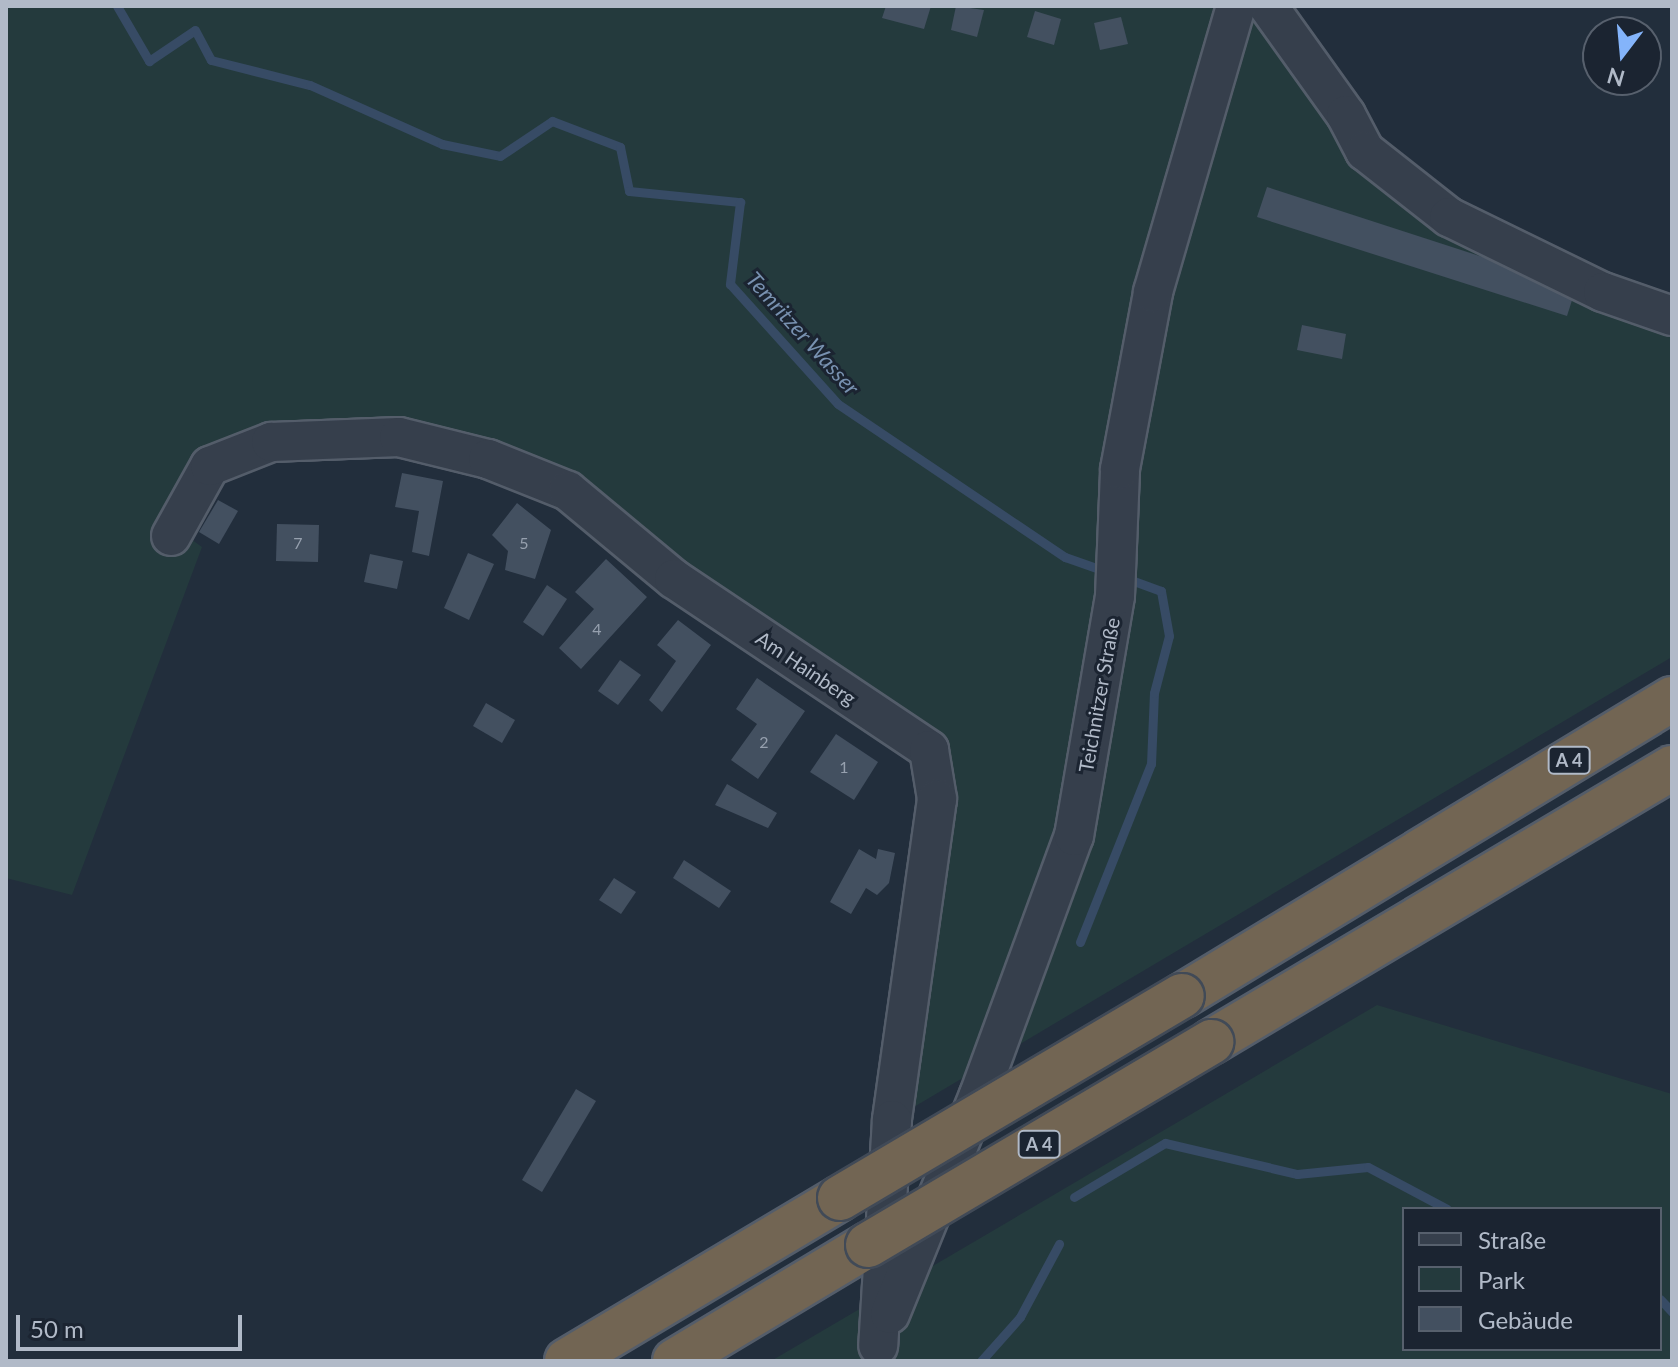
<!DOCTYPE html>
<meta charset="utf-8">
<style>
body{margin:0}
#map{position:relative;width:1678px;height:1367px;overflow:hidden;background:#222e3c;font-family:Lato,sans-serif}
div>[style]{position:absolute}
.green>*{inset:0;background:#243a3d}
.stream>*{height:9px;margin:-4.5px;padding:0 4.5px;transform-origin:4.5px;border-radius:4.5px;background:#374b65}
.building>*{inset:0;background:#435060}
.roads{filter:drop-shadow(2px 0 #545d6a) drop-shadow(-2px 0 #545d6a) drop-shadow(0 2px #545d6a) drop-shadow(0 -2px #545d6a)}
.minor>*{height:38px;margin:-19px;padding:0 19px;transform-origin:19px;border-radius:19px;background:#363f4c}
.highway>*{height:44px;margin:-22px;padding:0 22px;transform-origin:22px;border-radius:22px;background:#726553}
.bridges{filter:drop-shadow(2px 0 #414a57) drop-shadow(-2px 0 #414a57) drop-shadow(0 2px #414a57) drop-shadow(0 -2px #414a57)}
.highway-bridge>*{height:44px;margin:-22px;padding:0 22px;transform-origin:22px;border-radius:22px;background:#726553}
span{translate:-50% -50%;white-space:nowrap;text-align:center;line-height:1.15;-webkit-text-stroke:6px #1b2431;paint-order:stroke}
.number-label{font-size:16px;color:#96a0ae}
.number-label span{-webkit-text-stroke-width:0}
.shield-label span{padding:2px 6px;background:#1b2431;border:2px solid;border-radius:6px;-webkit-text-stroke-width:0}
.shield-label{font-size:18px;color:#b1bac8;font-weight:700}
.street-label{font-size:20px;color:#b1bac8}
.water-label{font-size:22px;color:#7891b0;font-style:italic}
.frame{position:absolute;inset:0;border:8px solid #b1bac8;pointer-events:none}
.legend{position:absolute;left:1402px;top:1207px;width:260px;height:144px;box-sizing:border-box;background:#1b2431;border:2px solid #57606d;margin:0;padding:10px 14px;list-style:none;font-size:24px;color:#b1bac8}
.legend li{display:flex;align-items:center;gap:16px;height:40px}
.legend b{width:40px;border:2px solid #57606d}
.north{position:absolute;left:1582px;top:16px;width:80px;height:80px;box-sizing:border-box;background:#1b2431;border:2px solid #57606d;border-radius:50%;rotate:196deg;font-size:22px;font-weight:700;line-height:32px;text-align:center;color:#b1bac8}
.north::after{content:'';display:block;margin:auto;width:28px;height:36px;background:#84b4fa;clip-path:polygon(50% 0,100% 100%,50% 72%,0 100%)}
.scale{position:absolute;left:16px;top:1315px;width:226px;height:36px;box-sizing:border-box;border:4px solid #b1bac8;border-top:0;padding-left:10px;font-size:24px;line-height:28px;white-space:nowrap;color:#b1bac8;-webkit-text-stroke:6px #1b2431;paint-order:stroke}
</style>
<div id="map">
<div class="green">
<i style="clip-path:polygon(6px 6px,1268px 6px,1365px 151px,1672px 316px,1672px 657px,892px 1120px,929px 750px,488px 459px,271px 442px,207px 483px,184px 534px,202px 547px,72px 895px,6px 878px)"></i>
<i style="clip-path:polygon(evenodd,1377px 1005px,1672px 1094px,1672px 1361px,771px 1361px,1377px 1005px,1404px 1209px,1660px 1209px,1660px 1349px,1404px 1349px,1404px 1209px)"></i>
</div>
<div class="stream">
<i style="left:117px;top:6px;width:64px;rotate:59.8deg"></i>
<i style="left:149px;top:61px;width:55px;rotate:-34deg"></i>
<i style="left:195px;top:30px;width:34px;rotate:62deg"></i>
<i style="left:211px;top:60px;width:102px;rotate:14.2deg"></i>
<i style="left:310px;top:85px;width:145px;rotate:24.1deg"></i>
<i style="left:442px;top:144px;width:59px;rotate:11.7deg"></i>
<i style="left:500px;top:156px;width:63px;rotate:-33.9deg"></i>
<i style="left:552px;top:121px;width:73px;rotate:20.9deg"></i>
<i style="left:620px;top:147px;width:45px;rotate:78.4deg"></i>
<i style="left:629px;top:191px;width:112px;rotate:5.7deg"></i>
<i style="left:740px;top:202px;width:83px;rotate:97deg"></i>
<i style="left:730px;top:284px;width:161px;rotate:48deg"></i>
<i style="left:838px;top:404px;width:274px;rotate:34deg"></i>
<i style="left:1065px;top:557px;width:46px;rotate:19.2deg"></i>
<i style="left:1080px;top:942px;width:192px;rotate:-68.3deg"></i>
<i style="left:1151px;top:764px;width:71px;rotate:-87.6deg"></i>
<i style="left:1154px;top:693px;width:59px;rotate:-75.3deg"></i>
<i style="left:1169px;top:636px;width:46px;rotate:-100.1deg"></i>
<i style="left:1161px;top:591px;width:37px;rotate:-160deg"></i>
<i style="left:1074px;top:1197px;width:106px;rotate:-30.7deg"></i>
<i style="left:1165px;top:1143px;width:136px;rotate:13.2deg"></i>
<i style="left:1297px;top:1174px;width:71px;rotate:-5.6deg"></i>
<i style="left:1368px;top:1167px;width:89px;rotate:28deg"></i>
<i style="left:1660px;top:1299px;width:18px;rotate:47deg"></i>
<i style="left:981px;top:1361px;width:59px;rotate:-48.4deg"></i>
<i style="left:1020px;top:1317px;width:83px;rotate:-61.9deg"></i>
</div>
<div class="building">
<i style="clip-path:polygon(886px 6px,931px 6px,924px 29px,882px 18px)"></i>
<i style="clip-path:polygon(956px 6px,984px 10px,977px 37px,951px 30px)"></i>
<i style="clip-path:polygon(1035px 11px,1061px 19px,1054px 45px,1027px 37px)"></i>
<i style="clip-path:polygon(1121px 17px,1128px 44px,1100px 50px,1094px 23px)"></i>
<i style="clip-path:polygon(1267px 187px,1492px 260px,1574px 294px,1567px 316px,1257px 217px)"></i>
<i style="clip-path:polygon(1302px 325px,1346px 334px,1342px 359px,1297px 350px)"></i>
<i style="clip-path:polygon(402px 473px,443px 481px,429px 556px,412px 552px,419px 511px,395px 507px)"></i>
<i style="clip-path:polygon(218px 500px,238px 511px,219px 544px,199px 532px)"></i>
<i style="clip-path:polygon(517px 503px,551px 530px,535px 579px,505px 570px,508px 551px,492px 535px)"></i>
<i style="clip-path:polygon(277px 524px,319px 525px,318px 562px,276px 561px)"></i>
<i style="clip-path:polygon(468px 553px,494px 564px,469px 620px,444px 608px)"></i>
<i style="clip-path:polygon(370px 554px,403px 561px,397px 589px,364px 582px)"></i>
<i style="clip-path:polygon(606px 559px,647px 597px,581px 669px,559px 648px,594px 609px,575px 592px)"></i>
<i style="clip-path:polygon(547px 585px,567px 599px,543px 636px,523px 622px)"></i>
<i style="clip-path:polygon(678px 620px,711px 645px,662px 712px,649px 700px,676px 661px,657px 645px)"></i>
<i style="clip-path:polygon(620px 660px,641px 675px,618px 705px,598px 691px)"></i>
<i style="clip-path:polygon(757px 678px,805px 711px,758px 779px,731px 760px,757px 724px,736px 709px)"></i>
<i style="clip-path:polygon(486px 703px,515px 720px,502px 743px,473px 726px)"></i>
<i style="clip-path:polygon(836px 734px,878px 762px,854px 800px,810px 772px)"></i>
<i style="clip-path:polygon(727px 784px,777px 813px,768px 828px,715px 805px)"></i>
<i style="clip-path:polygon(859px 849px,876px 859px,878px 849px,895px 853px,889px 883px,877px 895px,866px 888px,851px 914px,830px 902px)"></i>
<i style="clip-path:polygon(684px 860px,731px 891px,719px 908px,673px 878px)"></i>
<i style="clip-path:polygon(614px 878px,636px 892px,621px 914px,599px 900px)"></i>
<i style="clip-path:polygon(576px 1089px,596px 1101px,542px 1192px,522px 1180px)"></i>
</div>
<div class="roads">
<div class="minor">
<i style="left:1268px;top:6px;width:134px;rotate:54.4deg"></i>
<i style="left:1346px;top:115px;width:41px;rotate:62.2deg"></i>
<i style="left:1365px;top:151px;width:107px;rotate:38.2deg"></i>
<i style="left:1449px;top:217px;width:171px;rotate:26deg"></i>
<i style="left:1603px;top:292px;width:73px;rotate:19.2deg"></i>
<i style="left:171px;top:536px;width:80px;rotate:-60.9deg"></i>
<i style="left:210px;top:466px;width:66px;rotate:-21.5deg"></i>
<i style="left:271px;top:442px;width:128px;rotate:-2.2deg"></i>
<i style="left:399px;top:437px;width:92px;rotate:13.9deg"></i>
<i style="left:488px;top:459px;width:86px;rotate:21.8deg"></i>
<i style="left:568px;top:491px;width:138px;rotate:39.7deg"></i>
<i style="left:674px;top:579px;width:307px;rotate:33.8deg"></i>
<i style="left:929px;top:750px;width:50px;rotate:80.7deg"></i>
<i style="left:937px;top:799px;width:324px;rotate:98deg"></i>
<i style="left:892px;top:1120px;width:226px;rotate:93.5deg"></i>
<i style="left:890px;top:1314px;width:236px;rotate:-67.9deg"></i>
<i style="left:979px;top:1095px;width:276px;rotate:-69.9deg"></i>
<i style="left:1074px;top:836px;width:243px;rotate:-80.3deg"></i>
<i style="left:1115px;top:596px;width:127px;rotate:-87.7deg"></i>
<i style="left:1120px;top:469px;width:180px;rotate:-79.4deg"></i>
<i style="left:1153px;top:292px;width:298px;rotate:-73.8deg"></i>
</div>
<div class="highway">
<i style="left:1182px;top:996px;width:573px;rotate:-31.22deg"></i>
<i style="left:1211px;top:1042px;width:536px;rotate:-30.73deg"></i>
<i style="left:567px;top:1361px;width:318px;rotate:-30.8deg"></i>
<i style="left:675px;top:1361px;width:225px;rotate:-31deg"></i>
</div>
</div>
<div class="bridges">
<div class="highway-bridge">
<i style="left:840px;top:1198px;width:397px;rotate:-30.6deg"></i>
<i style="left:868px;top:1245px;width:399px;rotate:-30.6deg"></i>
</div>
</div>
<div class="number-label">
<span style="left:298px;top:543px">7</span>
<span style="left:524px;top:543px">5</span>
<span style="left:597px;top:629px">4</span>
<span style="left:764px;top:742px">2</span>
<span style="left:844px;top:767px">1</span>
</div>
<div class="shield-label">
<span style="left:1569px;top:760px">A 4</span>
<span style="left:1039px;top:1144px">A 4</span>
</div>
<div class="street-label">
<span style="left:806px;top:668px;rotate:34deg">Am Hainberg</span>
<span style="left:1099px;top:695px;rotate:-80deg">Teichnitzer Straße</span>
</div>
<div class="water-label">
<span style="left:803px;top:333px;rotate:48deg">Temritzer Wasser</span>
</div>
<div class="frame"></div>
<ul class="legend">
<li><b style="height:10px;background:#363f4c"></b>Straße</li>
<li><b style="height:22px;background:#243a3d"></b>Park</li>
<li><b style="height:22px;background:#435060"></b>Gebäude</li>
</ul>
<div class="north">N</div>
<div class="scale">50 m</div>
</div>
